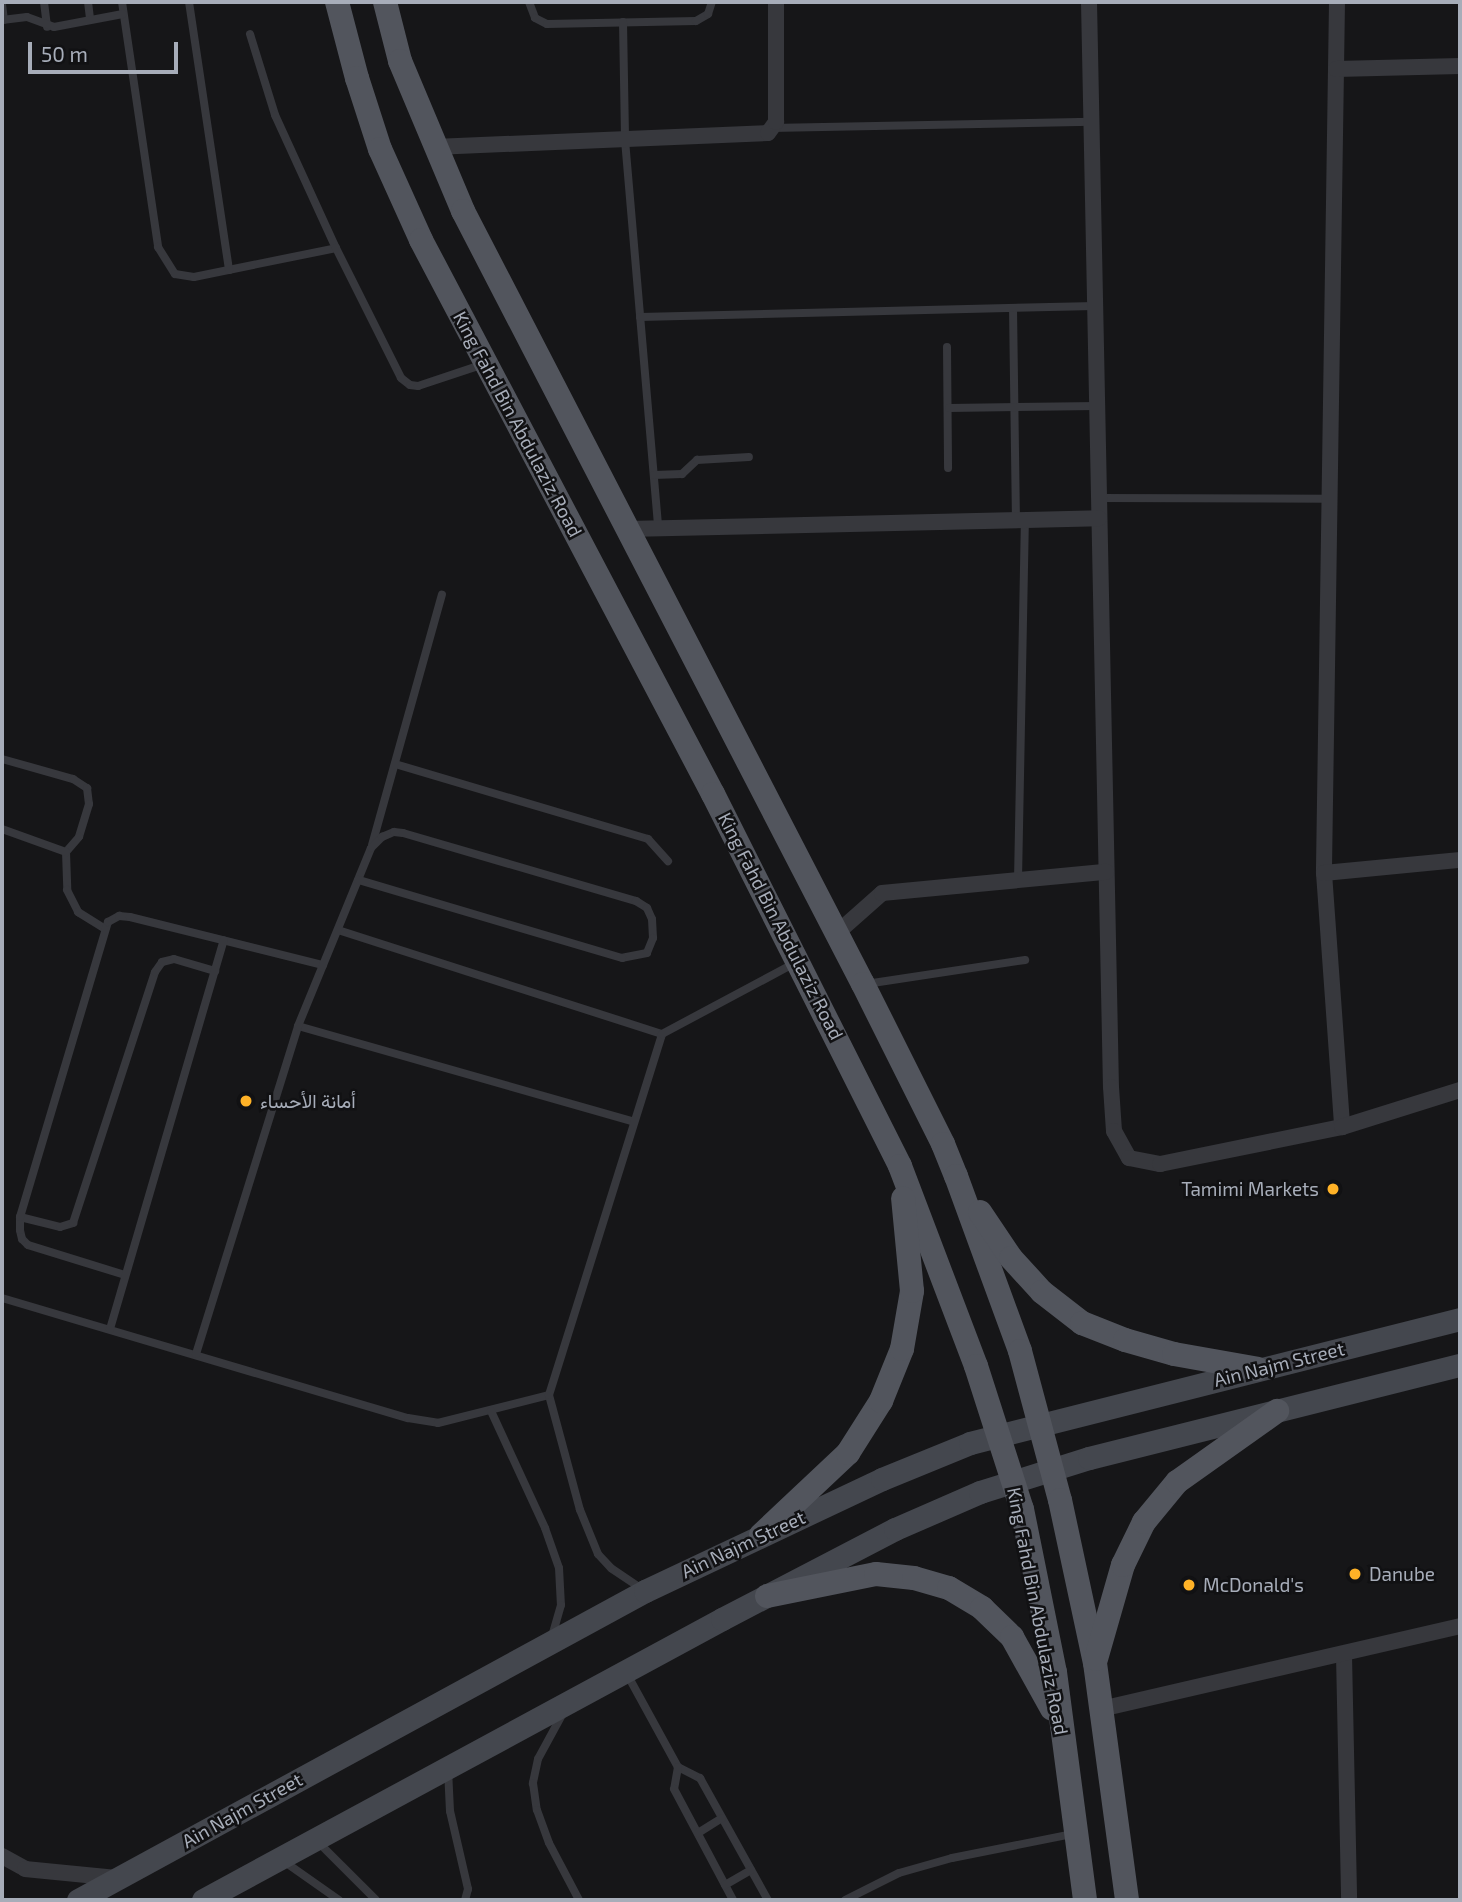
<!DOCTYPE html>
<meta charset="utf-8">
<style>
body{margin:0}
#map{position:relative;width:1462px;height:1902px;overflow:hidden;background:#161618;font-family:"Exo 2",Vazirmatn,sans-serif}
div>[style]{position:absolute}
.service>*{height:8px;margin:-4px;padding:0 4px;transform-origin:4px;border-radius:4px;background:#37383d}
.minor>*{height:16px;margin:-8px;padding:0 8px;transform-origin:8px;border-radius:8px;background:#37383d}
.secondary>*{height:23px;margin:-11.5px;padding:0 11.5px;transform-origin:11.5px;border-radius:11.5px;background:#44474e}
.primary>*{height:24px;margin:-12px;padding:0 12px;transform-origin:12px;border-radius:12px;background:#52555d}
.dots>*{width:19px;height:19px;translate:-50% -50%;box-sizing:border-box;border:4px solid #111113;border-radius:50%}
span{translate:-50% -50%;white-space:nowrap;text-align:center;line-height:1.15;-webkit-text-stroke:5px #111113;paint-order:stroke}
.street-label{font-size:19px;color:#a7adb9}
.poi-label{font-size:19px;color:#a7adb9}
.left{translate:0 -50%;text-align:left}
.right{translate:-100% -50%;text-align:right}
.frame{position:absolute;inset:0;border:4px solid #a7adb9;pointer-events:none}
.scale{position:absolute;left:28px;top:42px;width:150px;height:32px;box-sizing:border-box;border:4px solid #a7adb9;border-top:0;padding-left:9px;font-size:21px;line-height:24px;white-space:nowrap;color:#a7adb9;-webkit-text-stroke:5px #111113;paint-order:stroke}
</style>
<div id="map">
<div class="service">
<i style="left:44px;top:2px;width:25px;rotate:83deg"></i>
<i style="left:88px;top:2px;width:17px;rotate:83deg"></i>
<i style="left:122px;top:2px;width:248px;rotate:81.6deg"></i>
<i style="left:158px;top:247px;width:32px;rotate:58deg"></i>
<i style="left:175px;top:274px;width:19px;rotate:9deg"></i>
<i style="left:194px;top:277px;width:145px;rotate:-11.5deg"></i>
<i style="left:189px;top:2px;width:271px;rotate:81.5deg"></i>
<i style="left:529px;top:2px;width:17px;rotate:69deg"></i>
<i style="left:535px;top:18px;width:13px;rotate:27deg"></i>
<i style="left:547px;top:24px;width:149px;rotate:-1.2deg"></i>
<i style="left:696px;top:21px;width:14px;rotate:-30deg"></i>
<i style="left:708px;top:14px;width:13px;rotate:-72deg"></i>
<i style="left:2px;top:4px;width:16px;rotate:83deg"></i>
<i style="left:2px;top:20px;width:25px;rotate:-7deg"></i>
<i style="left:27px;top:17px;width:29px;rotate:20deg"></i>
<i style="left:54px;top:27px;width:70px;rotate:-10.7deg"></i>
<i style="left:623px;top:22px;width:118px;rotate:89deg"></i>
<i style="left:625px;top:140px;width:389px;rotate:85.1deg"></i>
<i style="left:250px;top:34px;width:85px;rotate:72.8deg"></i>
<i style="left:275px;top:115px;width:146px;rotate:65.4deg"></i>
<i style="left:336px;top:248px;width:145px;rotate:63.4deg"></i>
<i style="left:401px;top:378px;width:11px;rotate:38deg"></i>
<i style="left:410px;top:385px;width:8px;rotate:7deg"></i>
<i style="left:418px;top:386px;width:70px;rotate:-18.4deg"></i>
<i style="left:771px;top:128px;width:321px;rotate:-1.1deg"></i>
<i style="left:1013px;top:308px;width:212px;rotate:89.2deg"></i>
<i style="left:640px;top:317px;width:455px;rotate:-1.4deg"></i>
<i style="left:947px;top:347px;width:121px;rotate:89.5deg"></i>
<i style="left:949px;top:408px;width:148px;rotate:-0.8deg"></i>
<i style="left:654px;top:475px;width:28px;rotate:-2deg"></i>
<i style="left:682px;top:474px;width:21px;rotate:-43deg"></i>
<i style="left:697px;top:460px;width:52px;rotate:-3.3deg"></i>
<i style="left:1099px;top:498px;width:230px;rotate:0.2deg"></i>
<i style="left:2px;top:759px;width:74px;rotate:15.7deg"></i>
<i style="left:73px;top:779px;width:17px;rotate:33deg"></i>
<i style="left:87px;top:788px;width:16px;rotate:83deg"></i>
<i style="left:89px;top:804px;width:34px;rotate:107deg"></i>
<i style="left:79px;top:837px;width:20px;rotate:131deg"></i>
<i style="left:66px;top:852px;width:38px;rotate:88deg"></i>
<i style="left:67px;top:890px;width:25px;rotate:63deg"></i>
<i style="left:78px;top:912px;width:32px;rotate:32deg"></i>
<i style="left:395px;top:764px;width:264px;rotate:16.5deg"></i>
<i style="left:648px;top:839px;width:30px;rotate:48deg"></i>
<i style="left:2px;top:829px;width:68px;rotate:19.8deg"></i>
<i style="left:372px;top:845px;width:260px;rotate:-74.4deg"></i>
<i style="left:1018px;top:880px;width:361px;rotate:-88.9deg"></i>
<i style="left:338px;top:930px;width:340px;rotate:17.8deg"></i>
<i style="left:866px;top:984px;width:161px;rotate:-8.6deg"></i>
<i style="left:298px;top:1026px;width:349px;rotate:15.9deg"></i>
<i style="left:20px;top:1217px;width:41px;rotate:14deg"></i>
<i style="left:60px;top:1227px;width:14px;rotate:-17deg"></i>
<i style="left:73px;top:1223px;width:264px;rotate:-71.9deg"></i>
<i style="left:155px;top:972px;width:12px;rotate:-55deg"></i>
<i style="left:162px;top:962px;width:12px;rotate:-14deg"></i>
<i style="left:174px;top:959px;width:43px;rotate:16.3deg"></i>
<i style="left:125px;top:1275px;width:102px;rotate:-162.8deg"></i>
<i style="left:28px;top:1245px;width:8px;rotate:-135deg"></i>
<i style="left:22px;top:1239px;width:9px;rotate:-103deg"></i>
<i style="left:20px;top:1230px;width:13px;rotate:-90deg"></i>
<i style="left:20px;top:1217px;width:308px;rotate:-73.4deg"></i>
<i style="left:108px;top:922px;width:13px;rotate:-29deg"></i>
<i style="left:119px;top:916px;width:11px;rotate:5deg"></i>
<i style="left:130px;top:917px;width:199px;rotate:14deg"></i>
<i style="left:2px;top:1298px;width:423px;rotate:16.5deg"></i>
<i style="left:408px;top:1418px;width:30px;rotate:9deg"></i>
<i style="left:438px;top:1423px;width:114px;rotate:-14.2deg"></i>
<i style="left:110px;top:1329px;width:405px;rotate:-73.7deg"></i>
<i style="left:196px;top:1354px;width:343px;rotate:-72.7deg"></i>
<i style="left:298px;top:1026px;width:192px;rotate:-67.7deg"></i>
<i style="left:371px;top:848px;width:16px;rotate:-45deg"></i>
<i style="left:382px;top:837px;width:13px;rotate:-23deg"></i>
<i style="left:394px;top:832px;width:9px;rotate:6deg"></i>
<i style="left:403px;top:833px;width:243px;rotate:16.3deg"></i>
<i style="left:636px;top:901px;width:13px;rotate:32deg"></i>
<i style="left:647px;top:908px;width:12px;rotate:66deg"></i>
<i style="left:652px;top:919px;width:19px;rotate:87deg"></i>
<i style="left:653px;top:938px;width:16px;rotate:112deg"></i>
<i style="left:647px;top:953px;width:25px;rotate:169deg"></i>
<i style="left:622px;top:958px;width:275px;rotate:-163.5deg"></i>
<i style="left:491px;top:1411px;width:129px;rotate:65.2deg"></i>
<i style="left:545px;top:1528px;width:42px;rotate:70.7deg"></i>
<i style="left:559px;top:1568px;width:37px;rotate:87deg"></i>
<i style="left:561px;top:1605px;width:33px;rotate:106deg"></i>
<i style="left:642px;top:1589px;width:37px;rotate:-146deg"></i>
<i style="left:611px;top:1568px;width:19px;rotate:-133deg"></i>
<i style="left:598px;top:1554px;width:48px;rotate:-112.2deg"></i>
<i style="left:580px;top:1510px;width:119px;rotate:-105.1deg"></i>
<i style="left:549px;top:1395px;width:378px;rotate:-72.6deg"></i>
<i style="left:662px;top:1034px;width:149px;rotate:-28.1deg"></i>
<i style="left:627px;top:1674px;width:106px;rotate:61.3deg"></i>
<i style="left:678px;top:1767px;width:25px;rotate:27deg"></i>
<i style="left:700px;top:1778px;width:140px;rotate:60.9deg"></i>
<i style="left:563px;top:1713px;width:52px;rotate:118.5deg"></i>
<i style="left:538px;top:1759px;width:25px;rotate:102deg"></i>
<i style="left:533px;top:1783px;width:27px;rotate:82deg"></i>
<i style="left:537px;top:1810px;width:35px;rotate:70deg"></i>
<i style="left:549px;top:1843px;width:64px;rotate:62.2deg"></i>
<i style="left:678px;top:1767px;width:22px;rotate:100deg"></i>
<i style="left:674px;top:1789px;width:126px;rotate:62deg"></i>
<i style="left:448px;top:1769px;width:42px;rotate:87.3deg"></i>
<i style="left:450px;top:1811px;width:80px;rotate:77deg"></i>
<i style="left:468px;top:1889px;width:11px;rotate:105deg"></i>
<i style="left:698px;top:1833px;width:28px;rotate:-32deg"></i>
<i style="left:317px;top:1841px;width:83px;rotate:45deg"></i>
<i style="left:282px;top:1860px;width:70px;rotate:35.1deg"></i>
<i style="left:725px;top:1885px;width:30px;rotate:-30deg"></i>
<i style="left:845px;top:1900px;width:60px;rotate:-26.6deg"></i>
<i style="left:899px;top:1873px;width:55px;rotate:-15.8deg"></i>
<i style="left:952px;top:1858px;width:122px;rotate:-11.3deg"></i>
</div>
<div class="minor">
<i style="left:1089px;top:2px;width:1085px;rotate:88.84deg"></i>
<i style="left:1111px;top:1087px;width:44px;rotate:86.1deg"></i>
<i style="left:1114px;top:1131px;width:31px;rotate:61deg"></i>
<i style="left:1129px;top:1158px;width:32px;rotate:11deg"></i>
<i style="left:1160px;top:1164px;width:186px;rotate:-11.5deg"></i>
<i style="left:1337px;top:2px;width:871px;rotate:90.86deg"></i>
<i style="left:1324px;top:873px;width:255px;rotate:85.9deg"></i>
<i style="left:1342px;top:1127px;width:124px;rotate:-17.4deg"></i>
<i style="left:1336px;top:69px;width:124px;rotate:-1.4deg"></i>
<i style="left:434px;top:147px;width:334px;rotate:-2.4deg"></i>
<i style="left:768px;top:133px;width:14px;rotate:-54deg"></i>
<i style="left:776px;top:122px;width:120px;rotate:-90deg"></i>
<i style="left:627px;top:529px;width:472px;rotate:-1.3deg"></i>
<i style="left:1324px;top:873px;width:137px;rotate:-5.5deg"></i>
<i style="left:837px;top:933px;width:60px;rotate:-41.6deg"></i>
<i style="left:882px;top:893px;width:225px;rotate:-5.4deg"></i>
<i style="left:1344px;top:1655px;width:245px;rotate:88.8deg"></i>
<i style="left:1101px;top:1709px;width:368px;rotate:-13deg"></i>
<i style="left:2px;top:1856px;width:26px;rotate:29deg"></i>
<i style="left:25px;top:1869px;width:92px;rotate:5.6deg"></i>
</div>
<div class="secondary">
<i style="left:78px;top:1900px;width:646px;rotate:-28.59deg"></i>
<i style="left:645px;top:1591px;width:262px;rotate:-25.3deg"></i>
<i style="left:882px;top:1479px;width:95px;rotate:-22.2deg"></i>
<i style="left:970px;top:1443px;width:505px;rotate:-14.2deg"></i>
<i style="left:203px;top:1900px;width:590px;rotate:-28.43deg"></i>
<i style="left:722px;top:1619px;width:195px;rotate:-27.5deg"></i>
<i style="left:895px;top:1529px;width:93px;rotate:-23.5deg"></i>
<i style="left:980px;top:1492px;width:114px;rotate:-17.3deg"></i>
<i style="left:1089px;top:1458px;width:382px;rotate:-14.1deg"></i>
</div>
<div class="primary">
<i style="left:337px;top:2px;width:79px;rotate:75.3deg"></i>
<i style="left:357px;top:78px;width:75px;rotate:72.1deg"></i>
<i style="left:380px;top:149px;width:100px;rotate:65.7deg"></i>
<i style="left:421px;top:240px;width:626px;rotate:62.21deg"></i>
<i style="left:713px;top:794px;width:416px;rotate:63.3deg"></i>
<i style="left:900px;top:1166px;width:214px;rotate:69.2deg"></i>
<i style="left:976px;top:1366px;width:150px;rotate:72.2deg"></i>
<i style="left:1022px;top:1509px;width:166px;rotate:78.6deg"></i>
<i style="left:1055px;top:1672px;width:230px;rotate:82.5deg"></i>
<i style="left:385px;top:2px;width:61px;rotate:75.7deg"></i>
<i style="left:400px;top:61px;width:163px;rotate:67.2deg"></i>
<i style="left:463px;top:211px;width:870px;rotate:62.64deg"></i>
<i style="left:863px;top:984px;width:179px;rotate:63.4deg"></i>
<i style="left:943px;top:1144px;width:35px;rotate:68deg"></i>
<i style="left:956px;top:1176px;width:186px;rotate:69.9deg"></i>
<i style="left:1020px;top:1351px;width:154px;rotate:75deg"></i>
<i style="left:1060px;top:1500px;width:167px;rotate:77.9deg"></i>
<i style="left:1095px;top:1663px;width:239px;rotate:82.3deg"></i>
<i style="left:980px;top:1212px;width:55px;rotate:56deg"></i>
<i style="left:1011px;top:1258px;width:46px;rotate:47.6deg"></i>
<i style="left:1042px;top:1292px;width:51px;rotate:37.8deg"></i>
<i style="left:1082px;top:1323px;width:46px;rotate:21.6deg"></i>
<i style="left:1125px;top:1340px;width:51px;rotate:15.9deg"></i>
<i style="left:1174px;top:1354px;width:85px;rotate:10.1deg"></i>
<i style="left:761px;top:1535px;width:120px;rotate:-43.3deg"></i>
<i style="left:848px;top:1453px;width:62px;rotate:-57.6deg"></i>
<i style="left:881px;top:1401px;width:56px;rotate:-68deg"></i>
<i style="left:902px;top:1349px;width:59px;rotate:-80.2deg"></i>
<i style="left:912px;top:1291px;width:93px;rotate:-95.5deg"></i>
<i style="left:767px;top:1596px;width:111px;rotate:-11.4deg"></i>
<i style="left:876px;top:1574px;width:38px;rotate:6deg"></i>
<i style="left:914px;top:1578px;width:36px;rotate:16deg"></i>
<i style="left:949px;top:1588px;width:39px;rotate:31deg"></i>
<i style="left:982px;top:1608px;width:42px;rotate:44deg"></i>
<i style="left:1012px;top:1637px;width:82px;rotate:60.9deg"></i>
<i style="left:1096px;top:1659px;width:98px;rotate:-74deg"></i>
<i style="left:1123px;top:1565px;width:48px;rotate:-64deg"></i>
<i style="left:1144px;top:1522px;width:52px;rotate:-50.5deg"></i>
<i style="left:1177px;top:1482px;width:123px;rotate:-35.4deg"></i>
</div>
<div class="dots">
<i style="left:246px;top:1101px;background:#ffb227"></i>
<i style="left:1333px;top:1189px;background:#ffb227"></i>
<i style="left:1355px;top:1574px;background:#ffb227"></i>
<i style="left:1189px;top:1585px;background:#ffb227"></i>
</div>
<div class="street-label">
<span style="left:518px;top:424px;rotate:62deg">King Fahd Bin Abdulaziz Road</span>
<span style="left:781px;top:926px;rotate:63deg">King Fahd Bin Abdulaziz Road</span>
<span style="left:1279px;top:1364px;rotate:-14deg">Ain Najm Street</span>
<span style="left:743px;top:1544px;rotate:-25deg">Ain Najm Street</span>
<span style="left:1038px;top:1611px;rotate:79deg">King Fahd Bin Abdulaziz Road</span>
<span style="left:242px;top:1810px;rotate:-29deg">Ain Najm Street</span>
</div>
<div class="poi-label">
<span class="left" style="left:260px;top:1101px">أمانة الأحساء</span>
<span class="right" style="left:1319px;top:1189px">Tamimi Markets</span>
<span class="left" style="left:1369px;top:1574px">Danube</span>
<span class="left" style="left:1203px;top:1585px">McDonald's</span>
</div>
<div class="frame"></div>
<div class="scale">50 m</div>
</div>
